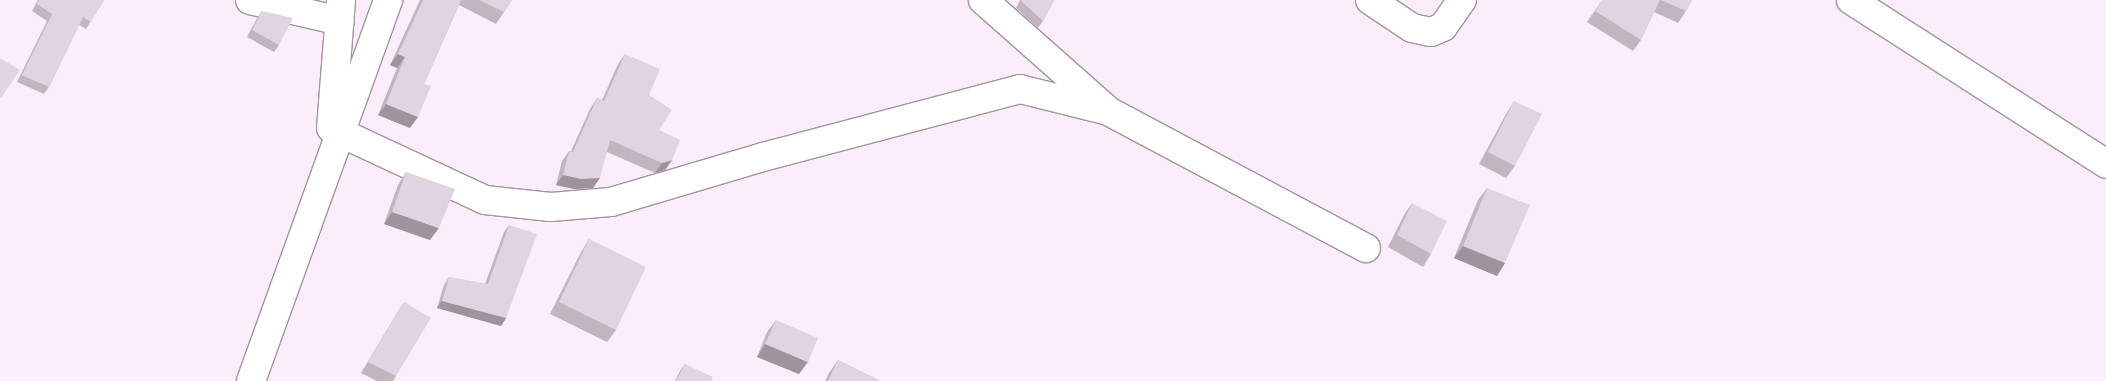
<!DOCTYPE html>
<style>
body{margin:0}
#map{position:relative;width:2106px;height:381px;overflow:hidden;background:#fcedfa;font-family:Helvetica,sans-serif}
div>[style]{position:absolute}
.roads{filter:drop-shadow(1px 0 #a295a0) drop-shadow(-1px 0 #a295a0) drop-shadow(0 1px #a295a0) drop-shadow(0 -1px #a295a0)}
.minor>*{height:28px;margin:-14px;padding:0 14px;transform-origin:14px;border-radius:14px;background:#fff}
.wall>*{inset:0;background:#c2b5c0}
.shaded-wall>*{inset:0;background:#9e949c}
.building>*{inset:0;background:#e1d3df}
span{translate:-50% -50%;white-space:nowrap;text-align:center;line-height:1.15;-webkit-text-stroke:5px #fff;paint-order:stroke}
</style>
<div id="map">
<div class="roads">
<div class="minor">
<i style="left:250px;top:0;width:92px;rotate:13.1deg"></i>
<i style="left:983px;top:0;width:163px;rotate:41.5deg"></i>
<i style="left:1370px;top:0;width:50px;rotate:33.7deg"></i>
<i style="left:1412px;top:28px;width:19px;rotate:12deg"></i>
<i style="left:1431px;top:32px;width:13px;rotate:-23deg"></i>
<i style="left:1443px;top:27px;width:33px;rotate:-55deg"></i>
<i style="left:1851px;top:0;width:303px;rotate:32.7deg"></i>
<i style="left:331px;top:128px;width:128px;rotate:-85.5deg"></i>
<i style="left:339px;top:132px;width:161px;rotate:25deg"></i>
<i style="left:485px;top:200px;width:66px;rotate:6.1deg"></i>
<i style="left:551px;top:207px;width:60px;rotate:-4.8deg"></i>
<i style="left:611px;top:202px;width:159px;rotate:-16.5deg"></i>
<i style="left:763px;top:157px;width:266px;rotate:-14.8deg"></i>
<i style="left:1020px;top:89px;width:91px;rotate:14deg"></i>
<i style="left:1108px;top:111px;width:292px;rotate:28deg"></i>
<i style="left:251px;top:381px;width:405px;rotate:-70.2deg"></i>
</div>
</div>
<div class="wall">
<i style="clip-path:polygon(38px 0,104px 0,86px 29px,79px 25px,49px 87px,44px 94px,17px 82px,47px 21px,32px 11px)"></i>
<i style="clip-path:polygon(420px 0,512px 0,496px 24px,459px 5px,424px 84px,418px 117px,410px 128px,378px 115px,397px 68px,390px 65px)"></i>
<i style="clip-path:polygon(1020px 0,1054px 0,1043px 21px,1038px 28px,1016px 8px)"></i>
<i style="clip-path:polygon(1602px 0,1692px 0,1686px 11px,1678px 23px,1654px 12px,1641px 40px,1633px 51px,1587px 22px)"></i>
<i style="clip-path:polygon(262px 11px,279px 45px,274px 52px,247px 37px,257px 18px)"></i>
<i style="clip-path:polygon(625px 54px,649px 95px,659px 130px,672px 160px,665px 170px,655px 173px,607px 152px,593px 188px,574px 189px,556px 185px,562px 161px,569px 151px,571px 151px,590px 109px,597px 98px,602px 100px,618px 64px)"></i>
<i style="clip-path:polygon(1514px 101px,1515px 166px,1506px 178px,1479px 164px,1506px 114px)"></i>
<i style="clip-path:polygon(406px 172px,430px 240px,384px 224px,398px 185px)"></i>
<i style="clip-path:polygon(1487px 188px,1505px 263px,1497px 276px,1454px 258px,1478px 200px)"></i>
<i style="clip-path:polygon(1412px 203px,1431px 254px,1423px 267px,1388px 247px,1404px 215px)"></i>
<i style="clip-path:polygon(509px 225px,506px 318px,501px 326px,437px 308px,444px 285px,449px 277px,485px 284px,504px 232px)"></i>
<i style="clip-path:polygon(589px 239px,616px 330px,607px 342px,550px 314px,581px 252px)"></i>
<i style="clip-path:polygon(404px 302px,396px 376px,393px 381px,377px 381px,361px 373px,397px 313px)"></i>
<i style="clip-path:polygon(776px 320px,799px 374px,757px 357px,767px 332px)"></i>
<i style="clip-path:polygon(838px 360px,880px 381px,825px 381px,829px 373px)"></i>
<i style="clip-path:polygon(685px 364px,711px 381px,675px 381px,680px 371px)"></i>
</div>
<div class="shaded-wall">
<i style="clip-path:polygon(398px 54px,405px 57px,397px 68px,390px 65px)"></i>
<i style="clip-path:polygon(386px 104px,418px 117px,410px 128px,378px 115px)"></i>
<i style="clip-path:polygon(672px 160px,665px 170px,655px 173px,662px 163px)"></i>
<i style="clip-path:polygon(563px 175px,600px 178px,593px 188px,574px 189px,556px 185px)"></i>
<i style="clip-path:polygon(392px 212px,439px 228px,430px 240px,384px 224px)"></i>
<i style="clip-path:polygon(1463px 246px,1505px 263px,1497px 276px,1454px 258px)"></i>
<i style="clip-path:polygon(442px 301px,506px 318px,501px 326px,437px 308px)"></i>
<i style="clip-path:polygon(765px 344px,808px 362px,799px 374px,757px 357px)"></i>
</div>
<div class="building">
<i style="clip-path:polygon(39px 0,104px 0,91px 22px,83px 17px,49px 87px,22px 75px,52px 14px,37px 4px)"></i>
<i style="clip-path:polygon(423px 0,461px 0,424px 84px,431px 86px,418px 117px,386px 104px,405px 57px,398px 54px)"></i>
<i style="clip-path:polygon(479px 0,512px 0,504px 12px)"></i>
<i style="clip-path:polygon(1022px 0,1054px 0,1043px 21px,1021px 1px)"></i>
<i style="clip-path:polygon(1602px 0,1660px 0,1641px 40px,1595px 11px)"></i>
<i style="clip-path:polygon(1661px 0,1692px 0,1686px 11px)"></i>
<i style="clip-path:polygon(262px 11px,293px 18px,279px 45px,252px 30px)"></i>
<i style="clip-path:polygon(625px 54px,660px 69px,649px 95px,672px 110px,659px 130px,680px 140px,672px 160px,662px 163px,610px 140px,600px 178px,581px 179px,563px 175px,569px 151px,573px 152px,597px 98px,604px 101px)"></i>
<i style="clip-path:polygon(0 58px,20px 70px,1px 98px,0 97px)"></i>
<i style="clip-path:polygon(1514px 101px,1542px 114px,1515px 166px,1488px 152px)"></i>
<i style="clip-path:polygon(406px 172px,455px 189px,439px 228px,392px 212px)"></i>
<i style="clip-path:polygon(1487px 188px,1530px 205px,1505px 263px,1463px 246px)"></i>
<i style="clip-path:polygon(1412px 203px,1447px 221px,1431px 254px,1397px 235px)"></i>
<i style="clip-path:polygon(509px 225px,537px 234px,506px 318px,442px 301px,449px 277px,488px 284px)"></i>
<i style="clip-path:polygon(589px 239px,646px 267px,616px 330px,559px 302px)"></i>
<i style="clip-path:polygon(404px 302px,431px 318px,396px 376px,368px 362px)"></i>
<i style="clip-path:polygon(776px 320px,818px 338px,808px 362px,765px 344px)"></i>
<i style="clip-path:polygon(838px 360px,880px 381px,828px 381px)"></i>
<i style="clip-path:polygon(685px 364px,713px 377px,711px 381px,676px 381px)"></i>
</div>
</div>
